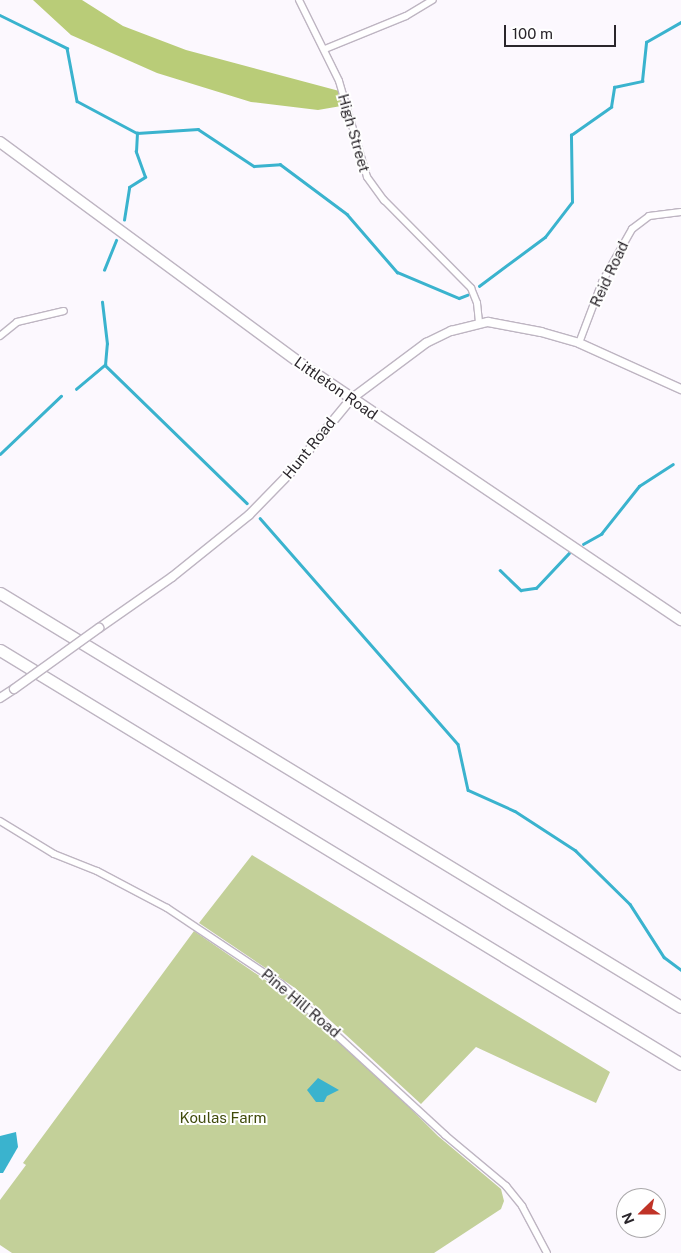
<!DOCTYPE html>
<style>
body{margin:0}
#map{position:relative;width:681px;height:1253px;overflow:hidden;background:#fcf8fe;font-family:"Public Sans",sans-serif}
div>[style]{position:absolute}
.green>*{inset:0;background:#c3d099}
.forest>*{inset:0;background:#b9cc78}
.water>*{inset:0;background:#3ab3ce}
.stream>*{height:2.5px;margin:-1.25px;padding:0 1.25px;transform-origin:1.25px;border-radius:1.25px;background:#3ab3ce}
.roads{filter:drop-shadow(1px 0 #beb5c2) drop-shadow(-1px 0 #beb5c2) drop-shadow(0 1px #beb5c2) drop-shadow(0 -1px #beb5c2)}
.minor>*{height:6px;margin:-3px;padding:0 3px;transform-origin:3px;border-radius:3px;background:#fff}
.tertiary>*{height:8px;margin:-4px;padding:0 4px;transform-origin:4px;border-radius:4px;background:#fff}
.primary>*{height:10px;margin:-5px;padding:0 5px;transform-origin:5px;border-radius:5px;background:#fff}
.motorway>*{height:11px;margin:-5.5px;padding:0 5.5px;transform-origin:5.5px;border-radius:5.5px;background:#fff}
.bridges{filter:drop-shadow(1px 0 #beb5c2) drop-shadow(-1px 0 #beb5c2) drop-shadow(0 1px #beb5c2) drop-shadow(0 -1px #beb5c2)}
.tertiary-bridge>*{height:8px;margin:-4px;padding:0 4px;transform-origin:4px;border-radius:4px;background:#fff}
span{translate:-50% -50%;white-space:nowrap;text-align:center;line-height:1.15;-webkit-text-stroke:4px #fff;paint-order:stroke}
.street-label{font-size:15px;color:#2a262b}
.park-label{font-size:15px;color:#404b0c}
.north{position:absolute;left:616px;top:1188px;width:50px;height:50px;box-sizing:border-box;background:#fff;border:1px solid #aaa8aa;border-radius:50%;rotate:248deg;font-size:14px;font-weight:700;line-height:20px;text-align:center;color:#2a262b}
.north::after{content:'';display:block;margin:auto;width:18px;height:22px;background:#c03327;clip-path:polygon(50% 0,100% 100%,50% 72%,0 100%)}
.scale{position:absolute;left:504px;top:25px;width:112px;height:22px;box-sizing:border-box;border:2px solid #2a262b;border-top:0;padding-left:6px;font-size:15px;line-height:18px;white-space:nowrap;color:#2a262b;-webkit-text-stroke:4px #fff;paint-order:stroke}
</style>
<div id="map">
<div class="green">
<i style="clip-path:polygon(252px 855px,610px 1072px,596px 1103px,476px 1047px,421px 1104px,295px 988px,199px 923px)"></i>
<i style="clip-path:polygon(194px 931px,290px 997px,380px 1078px,438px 1136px,501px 1189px,504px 1201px,501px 1209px,434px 1253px,12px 1253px,0 1245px,0 1200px,26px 1165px,23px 1163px)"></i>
</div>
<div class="forest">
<i style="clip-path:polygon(33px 0,82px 0,123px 26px,186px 50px,343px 92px,347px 105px,318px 110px,251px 102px,157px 73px,71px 35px)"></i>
</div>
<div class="water">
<i style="clip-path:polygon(318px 1078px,339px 1090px,327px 1096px,324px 1102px,316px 1102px,307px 1090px)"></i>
<i style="clip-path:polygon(16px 1132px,18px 1147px,3px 1173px,0 1173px,0 1136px)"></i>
</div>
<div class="stream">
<i style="left:0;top:15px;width:75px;rotate:26.2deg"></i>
<i style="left:67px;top:48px;width:54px;rotate:79.3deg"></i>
<i style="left:77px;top:101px;width:68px;rotate:28.1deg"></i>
<i style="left:137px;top:133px;width:61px;rotate:-3.8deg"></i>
<i style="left:198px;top:129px;width:67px;rotate:33.5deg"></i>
<i style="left:254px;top:166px;width:26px;rotate:-4deg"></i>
<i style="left:280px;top:164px;width:84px;rotate:36.7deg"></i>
<i style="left:347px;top:214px;width:77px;rotate:49.2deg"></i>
<i style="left:397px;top:272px;width:67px;rotate:22.8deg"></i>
<i style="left:459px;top:298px;width:9px;rotate:-21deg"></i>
<i style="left:124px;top:220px;width:33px;rotate:-81deg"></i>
<i style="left:129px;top:187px;width:19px;rotate:-32deg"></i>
<i style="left:145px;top:177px;width:27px;rotate:-110deg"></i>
<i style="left:136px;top:152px;width:19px;rotate:-87deg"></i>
<i style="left:104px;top:270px;width:32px;rotate:-68deg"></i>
<i style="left:479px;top:286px;width:82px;rotate:-36.6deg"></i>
<i style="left:545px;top:237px;width:44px;rotate:-52.4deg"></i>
<i style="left:572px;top:202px;width:67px;rotate:-90.9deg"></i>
<i style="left:571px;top:135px;width:49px;rotate:-35deg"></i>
<i style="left:611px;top:107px;width:20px;rotate:-81deg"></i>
<i style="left:614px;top:87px;width:29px;rotate:-12deg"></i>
<i style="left:642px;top:81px;width:39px;rotate:-84deg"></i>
<i style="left:646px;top:42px;width:40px;rotate:-29.7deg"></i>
<i style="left:105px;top:365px;width:198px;rotate:44.2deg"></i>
<i style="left:76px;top:389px;width:38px;rotate:-40deg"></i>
<i style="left:105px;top:365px;width:21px;rotate:-85deg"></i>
<i style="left:107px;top:344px;width:42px;rotate:-96.8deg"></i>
<i style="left:0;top:454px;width:84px;rotate:-43.6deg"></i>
<i style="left:260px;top:518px;width:300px;rotate:48.8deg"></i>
<i style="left:458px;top:744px;width:47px;rotate:77.7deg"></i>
<i style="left:468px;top:790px;width:51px;rotate:24.1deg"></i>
<i style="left:515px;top:811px;width:72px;rotate:33deg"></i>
<i style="left:575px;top:850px;width:77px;rotate:44.5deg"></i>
<i style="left:630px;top:904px;width:63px;rotate:57.3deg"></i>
<i style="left:664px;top:957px;width:21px;rotate:37deg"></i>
<i style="left:583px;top:544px;width:21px;rotate:-29deg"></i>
<i style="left:601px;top:534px;width:61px;rotate:-51.6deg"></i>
<i style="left:639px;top:486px;width:40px;rotate:-32.9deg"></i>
<i style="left:500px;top:570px;width:29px;rotate:44deg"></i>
<i style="left:521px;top:590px;width:15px;rotate:-8deg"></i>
<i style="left:536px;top:588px;width:48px;rotate:-46.7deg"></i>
</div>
<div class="roads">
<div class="minor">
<i style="left:299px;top:0;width:90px;rotate:63.7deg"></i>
<i style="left:339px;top:81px;width:100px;rotate:73.7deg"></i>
<i style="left:367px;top:177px;width:29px;rotate:54deg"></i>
<i style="left:384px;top:200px;width:124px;rotate:45.3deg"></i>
<i style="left:471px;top:288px;width:16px;rotate:68deg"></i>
<i style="left:477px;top:303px;width:20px;rotate:84deg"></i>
<i style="left:325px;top:49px;width:87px;rotate:-22.2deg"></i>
<i style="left:406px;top:16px;width:31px;rotate:-31deg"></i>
<i style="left:0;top:336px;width:22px;rotate:-39deg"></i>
<i style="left:17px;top:322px;width:48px;rotate:-13.2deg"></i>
<i style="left:579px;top:343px;width:65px;rotate:-69.3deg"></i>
<i style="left:602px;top:282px;width:61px;rotate:-60.5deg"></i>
<i style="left:632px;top:229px;width:21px;rotate:-37deg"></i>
<i style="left:649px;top:216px;width:32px;rotate:-7deg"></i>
<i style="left:0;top:821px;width:63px;rotate:31.4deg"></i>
<i style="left:54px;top:854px;width:46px;rotate:21.6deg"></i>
<i style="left:97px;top:871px;width:79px;rotate:27.9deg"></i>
<i style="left:167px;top:908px;width:137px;rotate:33.7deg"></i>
<i style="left:281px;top:984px;width:223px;rotate:42.6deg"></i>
<i style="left:445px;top:1135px;width:80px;rotate:39.9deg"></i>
<i style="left:506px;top:1186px;width:26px;rotate:51deg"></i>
<i style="left:522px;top:1206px;width:53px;rotate:62deg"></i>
</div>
<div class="tertiary">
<i style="left:99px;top:628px;width:89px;rotate:-34.9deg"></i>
<i style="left:172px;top:577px;width:99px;rotate:-38.8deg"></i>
<i style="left:249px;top:515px;width:59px;rotate:-45.7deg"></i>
<i style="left:290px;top:473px;width:96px;rotate:-50.5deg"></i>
<i style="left:351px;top:399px;width:94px;rotate:-36.7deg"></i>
<i style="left:426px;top:343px;width:28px;rotate:-26deg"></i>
<i style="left:451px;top:331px;width:38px;rotate:-14deg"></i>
<i style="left:488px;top:322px;width:54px;rotate:10.7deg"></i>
<i style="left:541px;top:332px;width:40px;rotate:16deg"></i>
<i style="left:579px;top:343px;width:112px;rotate:24.3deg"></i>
<i style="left:0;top:698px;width:17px;rotate:-33deg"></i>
</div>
<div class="primary">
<i style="left:0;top:142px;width:381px;rotate:36.4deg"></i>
<i style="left:307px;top:368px;width:451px;rotate:34deg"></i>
</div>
<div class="motorway">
<i style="left:0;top:593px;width:797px;rotate:31.3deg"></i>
<i style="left:0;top:650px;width:797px;rotate:31.3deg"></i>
</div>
</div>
<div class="bridges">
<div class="tertiary-bridge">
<i style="left:14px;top:689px;width:105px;rotate:-35.7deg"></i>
</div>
</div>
<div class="street-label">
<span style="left:354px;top:133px;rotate:74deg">High Street</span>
<span style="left:609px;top:274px;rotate:-65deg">Reid Road</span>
<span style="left:336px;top:388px;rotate:35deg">Littleton Road</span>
<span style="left:309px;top:448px;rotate:-51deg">Hunt Road</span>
<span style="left:301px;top:1003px;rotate:40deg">Pine Hill Road</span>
</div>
<div class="park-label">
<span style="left:223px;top:1118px">Koulas Farm</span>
</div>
<div class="north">N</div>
<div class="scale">100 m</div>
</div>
